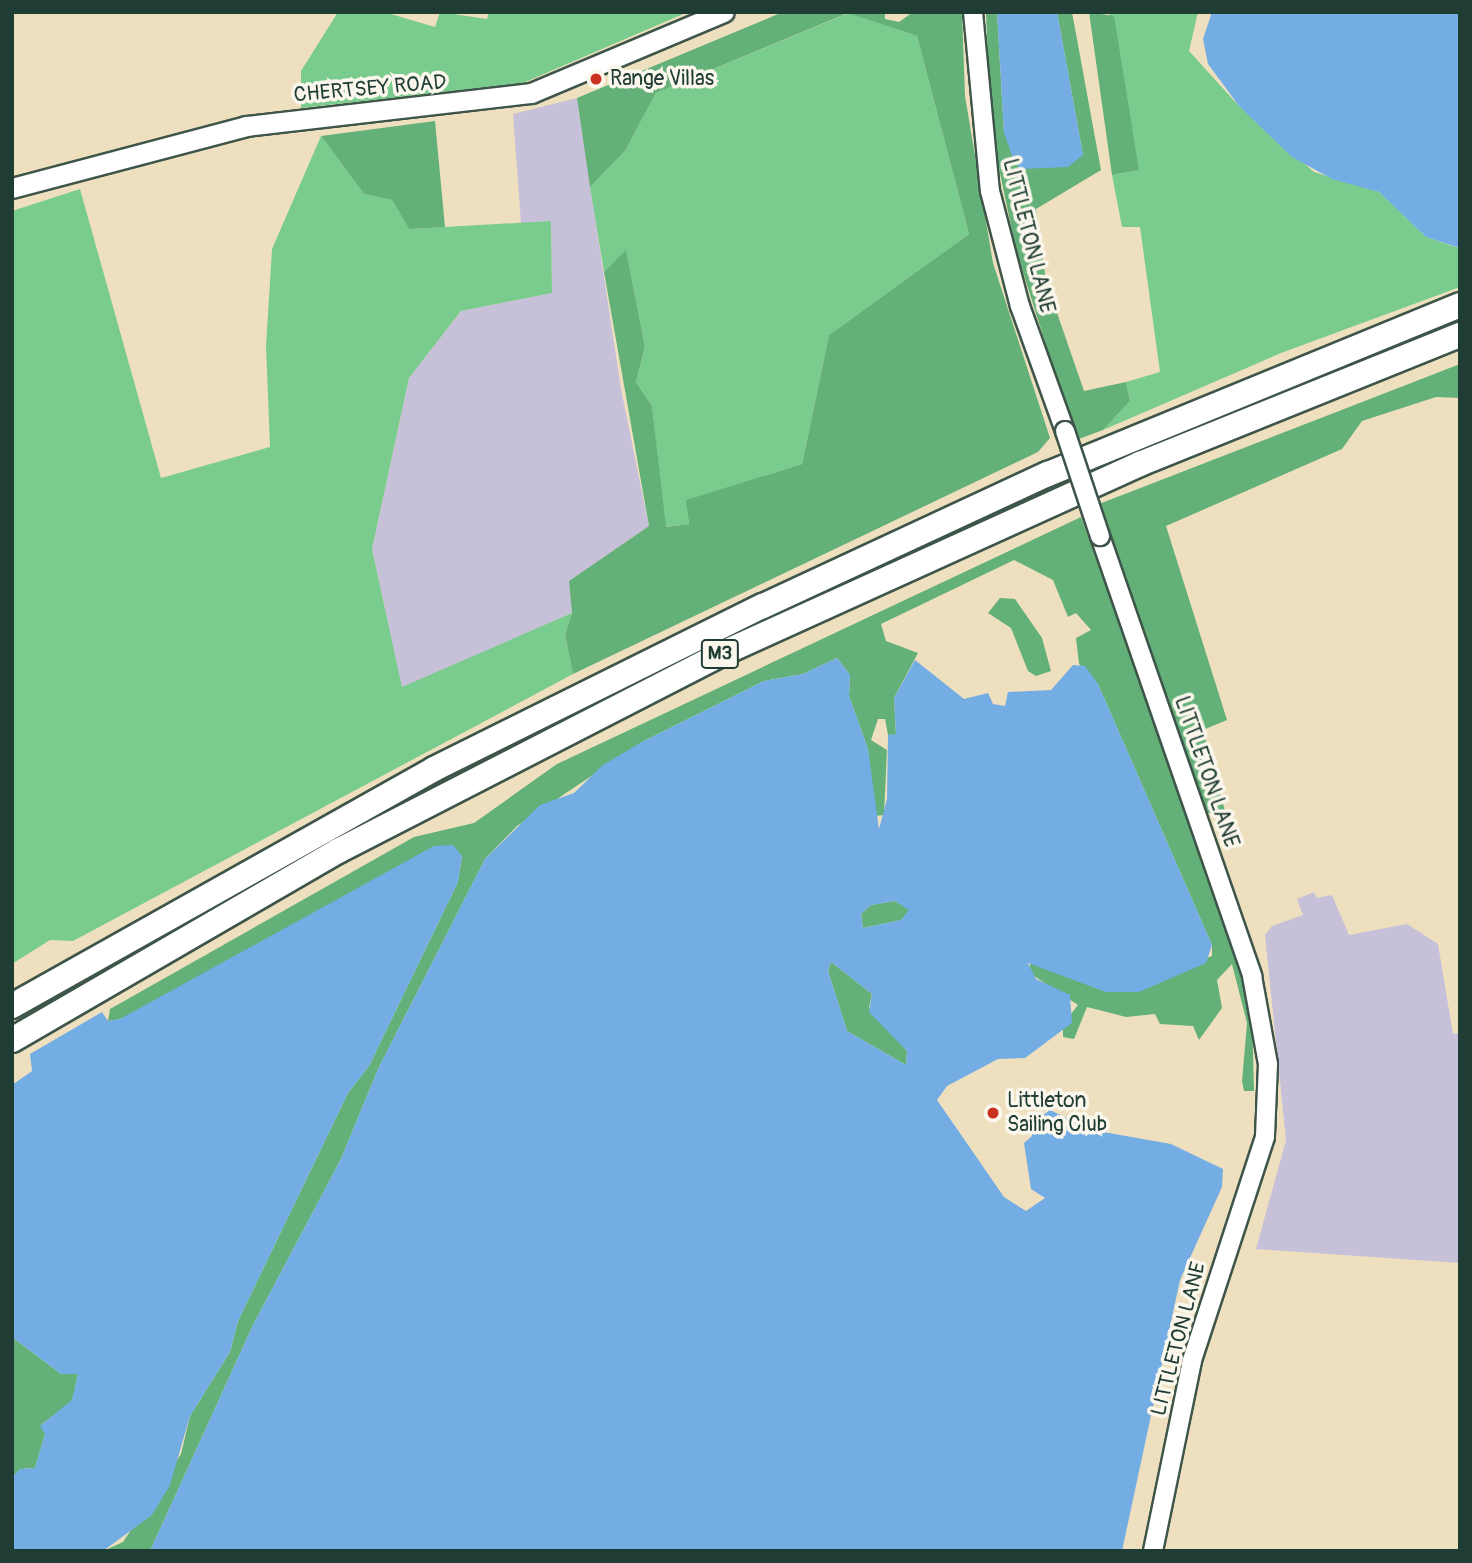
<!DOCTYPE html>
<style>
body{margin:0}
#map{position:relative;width:1472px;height:1563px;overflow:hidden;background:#eee0bf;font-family:Pangolin,sans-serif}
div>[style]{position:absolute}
.industrial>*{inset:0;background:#c7c0d9}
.green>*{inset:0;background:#7acc8e}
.forest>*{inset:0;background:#63b079}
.water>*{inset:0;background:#74ade4}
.roads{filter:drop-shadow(2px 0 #3e5549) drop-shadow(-2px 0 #3e5549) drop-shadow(0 2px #3e5549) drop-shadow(0 -2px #3e5549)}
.tertiary>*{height:18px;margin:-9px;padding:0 9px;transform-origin:9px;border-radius:9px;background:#fff}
.secondary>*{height:19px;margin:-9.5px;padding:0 9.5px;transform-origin:9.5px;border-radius:9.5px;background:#fff}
.motorway>*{height:24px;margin:-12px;padding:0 12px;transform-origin:12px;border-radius:12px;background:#fff}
.bridges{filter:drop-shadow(2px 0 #3e5549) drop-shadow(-2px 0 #3e5549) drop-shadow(0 2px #3e5549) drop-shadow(0 -2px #3e5549)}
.tertiary-bridge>*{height:18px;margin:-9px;padding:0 9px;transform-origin:9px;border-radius:9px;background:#fff}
.dots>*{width:19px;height:19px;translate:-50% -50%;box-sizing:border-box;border:4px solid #fbf7ec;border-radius:50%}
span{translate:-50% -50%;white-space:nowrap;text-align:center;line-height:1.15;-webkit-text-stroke:7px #fbf7ec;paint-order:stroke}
.shield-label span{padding:2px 5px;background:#fbf7ec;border:2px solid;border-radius:5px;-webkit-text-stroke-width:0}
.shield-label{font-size:19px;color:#1f3d34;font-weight:700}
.poi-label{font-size:21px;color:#1f3d34}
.left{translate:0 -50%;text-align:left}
.street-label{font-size:21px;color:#1f3d34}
.frame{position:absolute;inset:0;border:14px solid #1f3d34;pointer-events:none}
</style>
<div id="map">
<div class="industrial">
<i style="clip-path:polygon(577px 98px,621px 389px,649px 526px,569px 581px,572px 613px,402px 688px,372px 549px,409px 378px,461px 311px,552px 293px,551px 222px,521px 223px,513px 114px)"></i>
<i style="clip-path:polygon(1314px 892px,1317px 898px,1332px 895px,1349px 935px,1407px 924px,1438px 944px,1453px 1034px,1460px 1033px,1460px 1263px,1256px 1249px,1286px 1140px,1265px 935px,1272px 926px,1303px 915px,1297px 899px)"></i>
</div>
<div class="green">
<i style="clip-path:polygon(338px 12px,384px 12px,435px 27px,440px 12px,487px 19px,489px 12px,688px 12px,523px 83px,301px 108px,301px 71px)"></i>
<i style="clip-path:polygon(1109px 12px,1198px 12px,1189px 51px,1239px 106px,1314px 172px,1379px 192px,1426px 237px,1459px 248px,1460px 287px,1281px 353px,1103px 430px,1130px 401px,1126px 382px,1160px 372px,1140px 227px,1122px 227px,1112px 175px,1139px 170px)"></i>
<i style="clip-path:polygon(849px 13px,917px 36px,969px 234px,829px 335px,802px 464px,687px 500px,689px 524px,665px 527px,652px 406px,636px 382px,645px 347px,626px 251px,604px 272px,590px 187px,625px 151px,656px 93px)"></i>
<i style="clip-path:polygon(321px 136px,364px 194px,392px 200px,409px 229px,551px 221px,552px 293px,461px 311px,409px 378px,372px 549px,402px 687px,572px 613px,565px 635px,573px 674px,73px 941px,50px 940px,12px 964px,12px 211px,80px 189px,161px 478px,270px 447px,266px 346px,272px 249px)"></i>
</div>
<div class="forest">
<i style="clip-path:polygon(783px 12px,885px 12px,885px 19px,899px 22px,913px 12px,962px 12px,965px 96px,993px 263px,1050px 438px,1038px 452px,573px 674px,565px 635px,572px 613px,569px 581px,649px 526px,604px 272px,626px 250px,645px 347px,636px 382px,652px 406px,666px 527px,689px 524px,686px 500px,802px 464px,829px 335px,969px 234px,917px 36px,848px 13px,656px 93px,625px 151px,590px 187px,577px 98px)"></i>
<i style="clip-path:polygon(986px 12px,997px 12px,1004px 133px,1083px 155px,1057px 12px,1072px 12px,1101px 170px,1036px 209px,1046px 281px,1084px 391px,1126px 382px,1130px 401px,1103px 430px,1076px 440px,1016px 250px,991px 130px)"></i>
<i style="clip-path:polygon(1089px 12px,1114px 16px,1139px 170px,1112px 175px)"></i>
<i style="clip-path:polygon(435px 121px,445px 227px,409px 229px,392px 200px,364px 194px,321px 136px)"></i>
<i style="clip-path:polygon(1460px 364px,1460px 398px,1436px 397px,1362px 421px,1342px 449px,1166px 526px,1227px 720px,1203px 730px,1225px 811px,1203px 814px,1099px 504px)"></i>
<i style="clip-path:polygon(1081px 517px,1243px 971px,1252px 1016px,1254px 1091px,1244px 1091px,1242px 1081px,1247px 1023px,1232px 964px,1217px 980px,1222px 1008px,1199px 1040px,1193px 1026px,1160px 1024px,1155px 1014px,1126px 1017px,1087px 1007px,1074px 1039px,1063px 1037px,1063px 1024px,1078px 1005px,1028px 972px,1031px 962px,1106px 992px,1212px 956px,1212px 945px,1098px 684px,1079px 664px,1076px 638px,1091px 630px,1076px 613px,1068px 617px,1053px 580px,1014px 560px,881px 624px,886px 641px,918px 653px,894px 698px,896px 735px,888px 735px,885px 719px,878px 719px,871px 740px,887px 750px,884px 815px,875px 816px,868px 749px,849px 696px,850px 675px,837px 658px,803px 674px,764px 681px,642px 742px,517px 826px,485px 859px,378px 1069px,341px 1159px,253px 1325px,150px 1551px,103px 1551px,123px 1542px,181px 1454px,190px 1416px,230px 1352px,238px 1321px,348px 1093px,369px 1066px,458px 882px,462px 856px,120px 1019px,108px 1021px,110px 1009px,414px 837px,474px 823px,557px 764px)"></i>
<i style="clip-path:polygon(1000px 598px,1015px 599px,1042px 638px,1051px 671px,1036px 676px,1028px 671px,1011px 628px,988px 613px)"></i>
<i style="clip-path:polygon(895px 901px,910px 910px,901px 920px,863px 928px,861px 914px,871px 905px)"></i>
<i style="clip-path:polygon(831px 962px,872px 994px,869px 1008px,907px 1051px,906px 1065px,847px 1031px,828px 971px)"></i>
<i style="clip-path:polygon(12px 1337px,61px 1374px,78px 1374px,72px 1401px,42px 1424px,45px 1434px,35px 1468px,20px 1469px,12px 1478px)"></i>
</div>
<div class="water">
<i style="clip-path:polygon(997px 12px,1057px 12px,1083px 155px,1068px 167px,1020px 169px,1013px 158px,1004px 133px)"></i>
<i style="clip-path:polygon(1212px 12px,1460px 12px,1460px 248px,1426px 237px,1379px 192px,1332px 179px,1292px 157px,1239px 106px,1208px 64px,1203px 39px)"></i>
<i style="clip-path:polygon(evenodd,837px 658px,850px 675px,849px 696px,868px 749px,879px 829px,887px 799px,888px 735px,896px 734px,894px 698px,915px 660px,964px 699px,988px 693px,993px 704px,1005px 706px,1008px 692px,1051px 690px,1073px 665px,1085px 666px,1098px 684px,1212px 945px,1206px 963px,1139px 992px,1106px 992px,1028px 963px,1036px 979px,1070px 995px,1072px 1023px,1025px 1058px,998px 1059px,947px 1086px,937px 1100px,1004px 1197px,1026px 1211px,1045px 1198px,1031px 1189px,1024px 1143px,1032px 1136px,1031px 1124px,1050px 1110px,1092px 1130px,1171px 1144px,1223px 1169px,1222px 1187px,1180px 1280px,1122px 1551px,150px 1551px,253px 1325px,341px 1159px,378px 1069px,485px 859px,540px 805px,574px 793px,603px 765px,642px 742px,764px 681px,803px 674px,837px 658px,895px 901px,909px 910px,901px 920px,863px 928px,861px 914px,871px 905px,895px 901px,837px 658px,831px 962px,872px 994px,869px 1012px,907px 1051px,906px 1065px,847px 1031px,828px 971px,831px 962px)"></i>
<i style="clip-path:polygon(453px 845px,462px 856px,458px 882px,369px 1066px,348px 1093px,238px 1321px,230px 1352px,190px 1416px,170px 1485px,152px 1515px,103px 1551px,12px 1551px,12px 1478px,20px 1469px,35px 1468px,45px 1434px,40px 1426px,72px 1400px,78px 1374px,61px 1374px,12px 1337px,12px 1085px,32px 1071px,30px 1054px,102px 1012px,108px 1021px,120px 1019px,434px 846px)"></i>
</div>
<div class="roads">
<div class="tertiary">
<i style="left:973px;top:12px;width:180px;rotate:84.6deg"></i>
<i style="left:990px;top:191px;width:119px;rotate:75.4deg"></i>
<i style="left:1020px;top:306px;width:133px;rotate:70.2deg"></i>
<i style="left:1100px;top:536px;width:466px;rotate:70.9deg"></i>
<i style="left:1252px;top:976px;width:89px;rotate:79.7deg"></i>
<i style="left:1268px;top:1064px;width:73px;rotate:92.4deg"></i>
<i style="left:1265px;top:1137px;width:236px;rotate:108.1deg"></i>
<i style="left:1192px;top:1361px;width:194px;rotate:101.6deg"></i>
</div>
<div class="secondary">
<i style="left:12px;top:188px;width:242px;rotate:-14.8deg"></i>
<i style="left:246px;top:126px;width:287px;rotate:-6.6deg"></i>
<i style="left:531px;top:93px;width:209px;rotate:-22.8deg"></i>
</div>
<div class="motorway">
<i style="left:12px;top:1006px;width:484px;rotate:-29.3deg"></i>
<i style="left:434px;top:769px;width:367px;rotate:-26.4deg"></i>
<i style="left:763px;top:606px;width:314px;rotate:-24.9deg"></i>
<i style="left:1048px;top:474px;width:445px;rotate:-22.3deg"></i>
<i style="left:12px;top:1040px;width:377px;rotate:-30.1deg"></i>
<i style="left:338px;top:851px;width:431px;rotate:-27.2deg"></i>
<i style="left:721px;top:654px;width:460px;rotate:-24.4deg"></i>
<i style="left:1140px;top:464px;width:345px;rotate:-22deg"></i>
</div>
</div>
<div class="bridges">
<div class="tertiary-bridge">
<i style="left:1065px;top:431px;width:111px;rotate:71.6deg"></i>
</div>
</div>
<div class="dots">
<i style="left:596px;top:79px;background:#c8321e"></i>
<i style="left:993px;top:1113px;background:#c8321e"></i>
</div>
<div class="shield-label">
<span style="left:720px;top:654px">M3</span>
</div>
<div class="poi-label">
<span class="left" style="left:610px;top:79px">Range Villas</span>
<span class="left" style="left:1007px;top:1113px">Littleton<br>Sailing Club</span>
</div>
<div class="street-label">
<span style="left:370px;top:89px;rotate:-5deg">CHERTSEY ROAD</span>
<span style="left:1028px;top:236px;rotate:76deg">LITTLETON LANE</span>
<span style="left:1206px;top:772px;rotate:71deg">LITTLETON LANE</span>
<span style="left:1179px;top:1339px;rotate:-75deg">LITTLETON LANE</span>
</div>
<div class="frame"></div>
</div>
